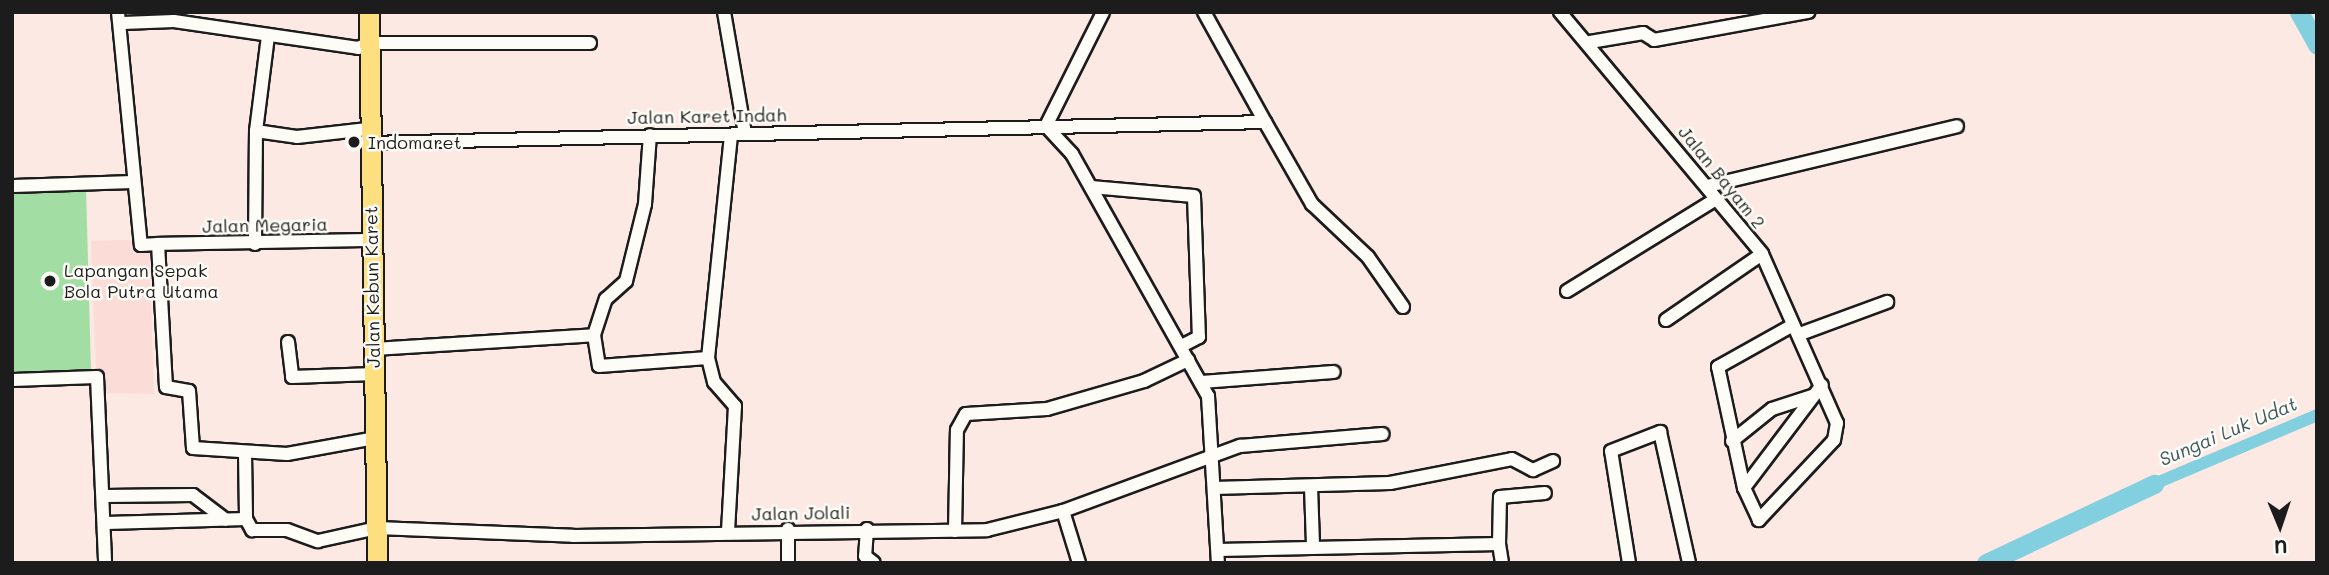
<!DOCTYPE html>
<style>
body{margin:0}
#map{position:relative;width:2329px;height:575px;overflow:hidden;background:#fce9e4;font-family:Mali,sans-serif}
div>[style]{position:absolute}
.built>*{inset:0;background:#fbdcd7}
.green>*{inset:0;background:#a2dda3}
.canal>*{height:12px;margin:-6px;padding:0 6px;transform-origin:6px;border-radius:6px;background:#81cfdf}
.river>*{height:19px;margin:-9.5px;padding:0 9.5px;transform-origin:9.5px;border-radius:9.5px;background:#81cfdf}
.roads{filter:drop-shadow(2px 0 #1c1c1c) drop-shadow(-2px 0 #1c1c1c) drop-shadow(0 2px #1c1c1c) drop-shadow(0 -2px #1c1c1c)}
.minor>*{height:12px;margin:-6px;padding:0 6px;transform-origin:6px;border-radius:6px;background:#fdfcf7}
.primary>*{height:19px;margin:-9.5px;padding:0 9.5px;transform-origin:9.5px;border-radius:9.5px;background:#fedf80}
.dots>*{width:19px;height:19px;translate:-50% -50%;box-sizing:border-box;border:4px solid #fdfcf7;border-radius:50%}
span{translate:-50% -50%;white-space:nowrap;text-align:center;line-height:1.15;-webkit-text-stroke:5px #fdfcf7;paint-order:stroke}
.street-label{font-size:18px;color:#1c1c1c}
.poi-label{font-size:18px;color:#1c1c1c}
.left{translate:0 -50%;text-align:left}
.water-label{font-size:19px;color:#3f5b60;font-style:italic}
.frame{position:absolute;inset:0;border:14px solid #1c1c1c;pointer-events:none}
.north{position:absolute;left:2245px;top:491px;width:70px;height:70px;-webkit-text-stroke:5px #fdfcf7;paint-order:stroke;rotate:178deg;font-size:19px;font-weight:700;line-height:28px;text-align:center;color:#1c1c1c}
.north::after{content:'';display:block;margin:auto;width:24px;height:32px;background:#1c1c1c;clip-path:polygon(50% 0,100% 100%,50% 72%,0 100%)}
</style>
<div id="map">
<div class="built">
<i style="clip-path:polygon(149px 239px,154px 394px,97px 393px,91px 241px)"></i>
</div>
<div class="green">
<i style="clip-path:polygon(86px 188px,91px 372px,12px 373px,12px 191px)"></i>
</div>
<div class="canal">
<i style="left:2154px;top:484px;width:177px;rotate:-22.9deg"></i>
</div>
<div class="river">
<i style="left:2299px;top:12px;width:38px;rotate:61deg"></i>
<i style="left:1986px;top:563px;width:186px;rotate:-25.2deg"></i>
</div>
<div class="roads">
<div class="minor">
<i style="left:118px;top:12px;width:234px;rotate:84.4deg"></i>
<i style="left:141px;top:245px;width:17px;rotate:-3deg"></i>
<i style="left:158px;top:244px;width:143px;rotate:86.8deg"></i>
<i style="left:166px;top:387px;width:23px;rotate:10deg"></i>
<i style="left:189px;top:391px;width:57px;rotate:86deg"></i>
<i style="left:193px;top:448px;width:94px;rotate:3.7deg"></i>
<i style="left:287px;top:454px;width:89px;rotate:-10.3deg"></i>
<i style="left:724px;top:12px;width:123px;rotate:80.2deg"></i>
<i style="left:1204px;top:12px;width:126px;rotate:61deg"></i>
<i style="left:1560px;top:12px;width:315px;rotate:50.1deg"></i>
<i style="left:1762px;top:254px;width:185px;rotate:66.1deg"></i>
<i style="left:1837px;top:423px;width:17px;rotate:100deg"></i>
<i style="left:1834px;top:440px;width:110px;rotate:133.2deg"></i>
<i style="left:1759px;top:520px;width:35px;rotate:-115deg"></i>
<i style="left:1744px;top:488px;width:124px;rotate:-102.1deg"></i>
<i style="left:1718px;top:367px;width:86px;rotate:-29.2deg"></i>
<i style="left:123px;top:23px;width:51px;rotate:-2.2deg"></i>
<i style="left:174px;top:21px;width:186px;rotate:8.3deg"></i>
<i style="left:358px;top:48px;width:12px;rotate:-24deg"></i>
<i style="left:369px;top:43px;width:221px"></i>
<i style="left:268px;top:36px;width:96px;rotate:97.2deg"></i>
<i style="left:256px;top:131px;width:41px;rotate:8.3deg"></i>
<i style="left:297px;top:137px;width:71px;rotate:-6.4deg"></i>
<i style="left:1590px;top:42px;width:54px;rotate:-9.6deg"></i>
<i style="left:1643px;top:33px;width:13px;rotate:32deg"></i>
<i style="left:1654px;top:40px;width:157px;rotate:-10.3deg"></i>
<i style="left:1046px;top:126px;width:38px;rotate:47deg"></i>
<i style="left:1072px;top:154px;width:278px;rotate:60.7deg"></i>
<i style="left:1208px;top:396px;width:167px;rotate:86.6deg"></i>
<i style="left:1046px;top:126px;width:127px;rotate:-63.4deg"></i>
<i style="left:368px;top:143px;width:897px;rotate:-1.34deg"></i>
<i style="left:1265px;top:122px;width:95px;rotate:60.2deg"></i>
<i style="left:1312px;top:204px;width:77px;rotate:43.4deg"></i>
<i style="left:1368px;top:257px;width:61px;rotate:55deg"></i>
<i style="left:12px;top:186px;width:122px;rotate:-1.9deg"></i>
<i style="left:1708px;top:186px;width:256px;rotate:-13.5deg"></i>
<i style="left:1091px;top:187px;width:103px;rotate:5deg"></i>
<i style="left:1194px;top:196px;width:141px;rotate:88deg"></i>
<i style="left:1199px;top:337px;width:20px;rotate:153deg"></i>
<i style="left:158px;top:244px;width:215px;rotate:-1.1deg"></i>
<i style="left:255px;top:244px;width:113px;rotate:-89.5deg"></i>
<i style="left:1567px;top:291px;width:175px;rotate:-31.7deg"></i>
<i style="left:1666px;top:320px;width:116px;rotate:-34.5deg"></i>
<i style="left:1800px;top:334px;width:93px;rotate:-20.2deg"></i>
<i style="left:594px;top:335px;width:38px;rotate:-72deg"></i>
<i style="left:606px;top:299px;width:27px;rotate:-42deg"></i>
<i style="left:626px;top:281px;width:79px;rotate:-76.1deg"></i>
<i style="left:645px;top:204px;width:69px;rotate:-85.9deg"></i>
<i style="left:288px;top:342px;width:35px;rotate:83deg"></i>
<i style="left:292px;top:377px;width:82px;rotate:-2.1deg"></i>
<i style="left:374px;top:349px;width:220px;rotate:-3.6deg"></i>
<i style="left:594px;top:335px;width:31px;rotate:81deg"></i>
<i style="left:599px;top:366px;width:109px;rotate:-4.2deg"></i>
<i style="left:708px;top:358px;width:223px;rotate:-84.1deg"></i>
<i style="left:708px;top:358px;width:25px;rotate:76deg"></i>
<i style="left:714px;top:382px;width:32px;rotate:49deg"></i>
<i style="left:735px;top:406px;width:126px;rotate:93.2deg"></i>
<i style="left:12px;top:380px;width:85px;rotate:-2deg"></i>
<i style="left:97px;top:377px;width:184px;rotate:87.5deg"></i>
<i style="left:1201px;top:382px;width:133px;rotate:-4.3deg"></i>
<i style="left:1732px;top:441px;width:51px;rotate:-38.7deg"></i>
<i style="left:1772px;top:409px;width:42px;rotate:-18deg"></i>
<i style="left:245px;top:453px;width:66px;rotate:89.1deg"></i>
<i style="left:1311px;top:487px;width:58px;rotate:88deg"></i>
<i style="left:1214px;top:488px;width:176px;rotate:-1.6deg"></i>
<i style="left:1390px;top:483px;width:124px;rotate:-11.1deg"></i>
<i style="left:1512px;top:459px;width:24px;rotate:28deg"></i>
<i style="left:1533px;top:470px;width:22px;rotate:-24deg"></i>
<i style="left:1744px;top:488px;width:129px;rotate:-52.9deg"></i>
<i style="left:105px;top:496px;width:88px;rotate:-0.7deg"></i>
<i style="left:193px;top:495px;width:41px;rotate:37.1deg"></i>
<i style="left:1063px;top:511px;width:54px;rotate:72.9deg"></i>
<i style="left:106px;top:523px;width:140px;rotate:-1.6deg"></i>
<i style="left:246px;top:519px;width:13px;rotate:61deg"></i>
<i style="left:252px;top:530px;width:35px"></i>
<i style="left:287px;top:530px;width:33px;rotate:20deg"></i>
<i style="left:318px;top:541px;width:60px;rotate:-12.4deg"></i>
<i style="left:377px;top:528px;width:196px;rotate:2.3deg"></i>
<i style="left:573px;top:536px;width:414px;rotate:-0.8deg"></i>
<i style="left:987px;top:530px;width:78px;rotate:-14deg"></i>
<i style="left:1063px;top:511px;width:189px;rotate:-20.2deg"></i>
<i style="left:1240px;top:446px;width:143px;rotate:-4.8deg"></i>
<i style="left:788px;top:529px;width:34px;rotate:90deg"></i>
<i style="left:867px;top:529px;width:27px;rotate:94deg"></i>
<i style="left:865px;top:556px;width:11px;rotate:38deg"></i>
<i style="left:955px;top:531px;width:101px;rotate:-88.9deg"></i>
<i style="left:957px;top:430px;width:18px;rotate:-61deg"></i>
<i style="left:966px;top:414px;width:81px;rotate:-3.5deg"></i>
<i style="left:1047px;top:409px;width:101px;rotate:-16.1deg"></i>
<i style="left:1144px;top:381px;width:49px;rotate:-25.5deg"></i>
<i style="left:1499px;top:544px;width:47px;rotate:-88.8deg"></i>
<i style="left:1500px;top:497px;width:45px;rotate:-5.1deg"></i>
<i style="left:1218px;top:550px;width:281px;rotate:-1.2deg"></i>
<i style="left:1499px;top:544px;width:19px;rotate:81deg"></i>
<i style="left:1629px;top:563px;width:113px;rotate:-99.1deg"></i>
<i style="left:1611px;top:451px;width:53px;rotate:-21.2deg"></i>
<i style="left:1660px;top:432px;width:134px;rotate:77.5deg"></i>
</div>
<div class="primary">
<i style="left:369px;top:12px;width:551px;rotate:89.17deg"></i>
</div>
</div>
<div class="dots">
<i style="left:354px;top:142px;background:#1c1c1c"></i>
<i style="left:50px;top:281px;background:#1c1c1c"></i>
</div>
<div class="street-label">
<span style="left:707px;top:116px;rotate:-1deg">Jalan Karet Indah</span>
<span style="left:1722px;top:177px;rotate:51deg">Jalan Bayam 2</span>
<span style="left:265px;top:225px;rotate:-1deg">Jalan Megaria</span>
<span style="left:372px;top:287px;rotate:-91deg">Jalan Kebun Karet</span>
<span style="left:801px;top:513px;rotate:-1deg">Jalan Jolali</span>
</div>
<div class="poi-label">
<span class="left" style="left:368px;top:142px">Indomaret</span>
<span class="left" style="left:64px;top:281px">Lapangan Sepak<br>Bola Putra Utama</span>
</div>
<div class="water-label">
<span style="left:2228px;top:431px;rotate:-23deg">Sungai Luk Udat</span>
</div>
<div class="frame"></div>
<div class="north">U</div>
</div>
